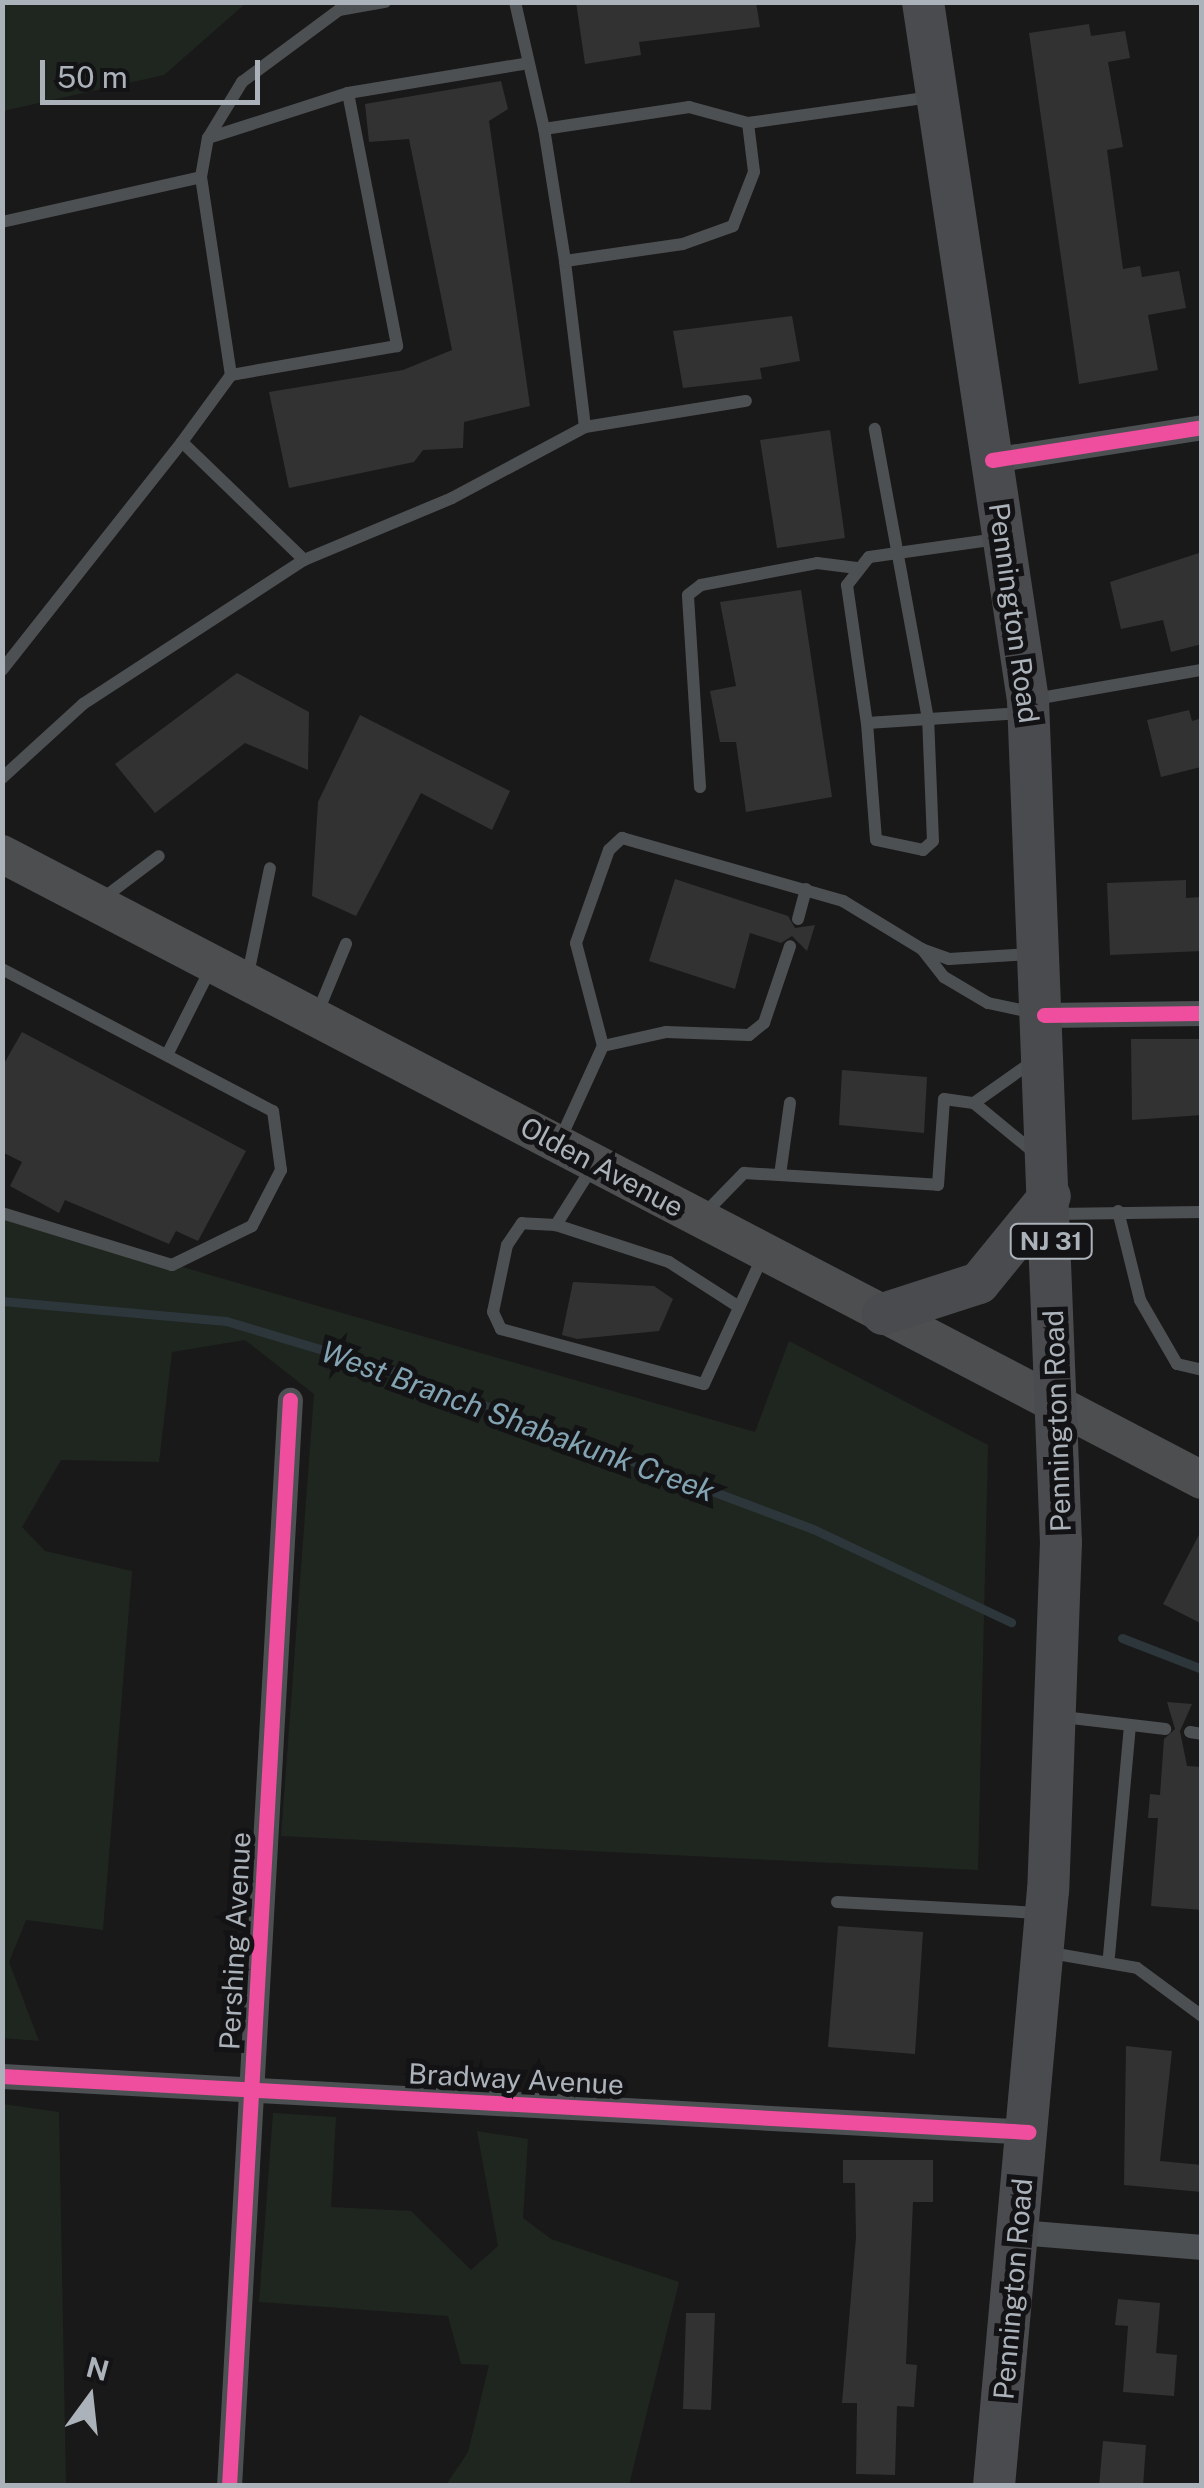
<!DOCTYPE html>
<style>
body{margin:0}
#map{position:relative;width:1204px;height:2488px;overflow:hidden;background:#191919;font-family:"Public Sans",sans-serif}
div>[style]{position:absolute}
.green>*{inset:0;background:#1f261f}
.stream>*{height:9px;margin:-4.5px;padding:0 4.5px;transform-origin:4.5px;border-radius:4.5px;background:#2c363b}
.building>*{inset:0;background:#323233}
.service>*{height:12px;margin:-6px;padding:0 6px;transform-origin:6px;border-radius:6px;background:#4d5052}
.minor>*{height:25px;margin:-12.5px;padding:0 12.5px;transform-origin:12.5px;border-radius:12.5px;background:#4d5052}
.secondary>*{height:38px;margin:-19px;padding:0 19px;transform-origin:19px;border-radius:19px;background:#4c4e50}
.primary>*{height:42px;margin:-21px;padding:0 21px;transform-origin:21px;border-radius:21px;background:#4a4b4e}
.cycleway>*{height:15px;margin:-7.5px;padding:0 7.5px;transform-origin:7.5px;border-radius:7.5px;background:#ef4d9e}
span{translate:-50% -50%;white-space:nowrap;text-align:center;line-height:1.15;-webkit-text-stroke:10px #131315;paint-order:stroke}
.shield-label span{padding:2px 8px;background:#131315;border:2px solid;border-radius:8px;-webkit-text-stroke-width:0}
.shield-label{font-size:25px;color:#abb2b9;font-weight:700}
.street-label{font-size:28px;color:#abb2b9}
.water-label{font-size:30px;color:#83a4b3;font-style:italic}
.frame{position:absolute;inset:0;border:5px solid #abb2b9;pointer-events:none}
.north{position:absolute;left:40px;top:2348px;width:100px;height:100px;-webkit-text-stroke:8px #131315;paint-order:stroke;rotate:15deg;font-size:28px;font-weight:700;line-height:40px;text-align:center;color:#abb2b9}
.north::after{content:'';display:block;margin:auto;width:35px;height:45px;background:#abb2b9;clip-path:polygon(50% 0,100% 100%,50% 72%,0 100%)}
.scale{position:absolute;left:40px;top:60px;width:220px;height:45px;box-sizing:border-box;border:5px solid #abb2b9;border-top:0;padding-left:12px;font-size:30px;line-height:35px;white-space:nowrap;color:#abb2b9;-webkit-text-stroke:8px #131315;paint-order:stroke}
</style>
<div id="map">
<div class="green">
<i style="clip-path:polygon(3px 2px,246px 2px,246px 3px,164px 75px,3px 111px)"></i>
<i style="clip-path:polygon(2px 1215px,755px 1432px,789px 1341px,988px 1445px,978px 1870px,281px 1836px,314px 1394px,245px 1340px,172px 1352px,159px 1462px,61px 1460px,22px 1527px,45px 1551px,132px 1571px,103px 1930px,26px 1920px,9px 1962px,39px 2041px,3px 2038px)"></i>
<i style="clip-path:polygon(3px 2104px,59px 2112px,66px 2485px,3px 2485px)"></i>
<i style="clip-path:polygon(273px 2113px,336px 2117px,331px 2207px,411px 2211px,471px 2270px,498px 2246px,477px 2131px,528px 2139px,523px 2218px,551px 2239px,679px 2282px,629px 2485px,446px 2485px,468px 2452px,489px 2365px,461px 2364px,448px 2316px,259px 2302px)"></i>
</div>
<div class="stream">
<i style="left:2px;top:1301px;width:225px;rotate:5.1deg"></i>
<i style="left:226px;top:1321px;width:171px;rotate:16.6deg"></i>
<i style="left:390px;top:1370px;width:452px;rotate:20.6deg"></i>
<i style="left:813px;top:1529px;width:219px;rotate:25.2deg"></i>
<i style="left:1122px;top:1638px;width:86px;rotate:21.2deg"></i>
</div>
<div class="building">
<i style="clip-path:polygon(576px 2px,756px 2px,760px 27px,639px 42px,641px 55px,585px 64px)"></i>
<i style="clip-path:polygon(1089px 24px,1091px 36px,1125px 31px,1130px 58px,1108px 62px,1123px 147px,1107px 150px,1123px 269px,1140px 266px,1142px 277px,1179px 271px,1186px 308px,1148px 315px,1158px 370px,1079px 384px,1029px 33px)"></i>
<i style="clip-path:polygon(501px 81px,508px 109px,489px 121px,530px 406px,464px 422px,463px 448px,423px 450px,414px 462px,289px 488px,269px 392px,403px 370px,452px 350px,409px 139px,369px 142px,365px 104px)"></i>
<i style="clip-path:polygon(792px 316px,800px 361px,760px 368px,762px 379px,683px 388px,673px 331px)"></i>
<i style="clip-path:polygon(830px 430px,845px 538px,777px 548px,760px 440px)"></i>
<i style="clip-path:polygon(1202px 552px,1202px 644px,1171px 652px,1163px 620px,1121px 629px,1110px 582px)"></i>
<i style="clip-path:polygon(801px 590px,832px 797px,746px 812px,736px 742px,720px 742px,710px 691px,736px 686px,720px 602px)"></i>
<i style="clip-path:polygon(237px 673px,309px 712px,308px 770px,245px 743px,155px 813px,115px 764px)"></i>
<i style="clip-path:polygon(1189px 710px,1192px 721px,1202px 718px,1201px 767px,1161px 777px,1147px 720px)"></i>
<i style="clip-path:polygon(360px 715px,510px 791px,492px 830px,421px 793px,356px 916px,312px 896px,318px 802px)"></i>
<i style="clip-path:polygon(675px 879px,788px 916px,795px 928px,815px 925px,807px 951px,792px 936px,781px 943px,750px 933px,735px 989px,649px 961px)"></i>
<i style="clip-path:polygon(1186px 880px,1186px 898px,1202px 897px,1202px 951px,1110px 955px,1107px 883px)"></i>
<i style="clip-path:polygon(22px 1032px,246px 1151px,198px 1241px,176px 1231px,169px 1244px,65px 1200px,59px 1213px,10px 1186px,22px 1162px,2px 1152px,2px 1067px)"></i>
<i style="clip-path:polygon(1131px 1039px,1202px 1039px,1202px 1115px,1132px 1120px)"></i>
<i style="clip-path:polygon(842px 1070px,927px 1077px,924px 1133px,839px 1125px)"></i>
<i style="clip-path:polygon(573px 1282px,654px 1286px,673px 1299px,659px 1331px,577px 1339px,562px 1335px)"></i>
<i style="clip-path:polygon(1202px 1529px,1202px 1624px,1163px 1604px)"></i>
<i style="clip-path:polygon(1167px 1702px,1192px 1704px,1180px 1731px,1187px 1766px,1202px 1767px,1202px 1910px,1151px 1906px,1158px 1818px,1148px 1818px,1150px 1794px,1160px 1795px,1164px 1739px,1175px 1729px)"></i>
<i style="clip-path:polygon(838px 1926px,923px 1932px,915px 2054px,828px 2047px)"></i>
<i style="clip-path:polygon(1126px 2046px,1172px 2051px,1160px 2161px,1202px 2165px,1202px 2192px,1124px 2185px)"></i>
<i style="clip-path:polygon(843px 2160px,933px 2160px,933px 2202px,913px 2202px,906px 2364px,917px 2365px,914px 2407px,897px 2406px,895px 2475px,856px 2474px,857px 2403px,842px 2403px,856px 2237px,855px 2183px,843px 2183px)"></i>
<i style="clip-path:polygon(1118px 2299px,1160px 2303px,1156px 2353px,1177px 2355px,1174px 2396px,1123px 2392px,1128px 2326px,1115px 2325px)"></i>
<i style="clip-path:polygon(686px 2313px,715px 2313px,711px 2410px,683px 2409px)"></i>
<i style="clip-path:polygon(1103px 2441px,1146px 2445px,1143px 2486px,1099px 2486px)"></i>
</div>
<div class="service">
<i style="left:515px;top:2px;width:130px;rotate:77.1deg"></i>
<i style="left:348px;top:93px;width:258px;rotate:79deg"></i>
<i style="left:397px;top:346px;width:169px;rotate:170.1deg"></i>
<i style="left:231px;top:375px;width:83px;rotate:126.2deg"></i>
<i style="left:182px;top:442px;width:170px;rotate:44deg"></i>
<i style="left:304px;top:560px;width:160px;rotate:-22.7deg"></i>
<i style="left:452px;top:498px;width:151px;rotate:-28.1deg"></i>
<i style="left:585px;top:427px;width:167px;rotate:-96.9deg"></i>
<i style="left:748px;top:123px;width:49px;rotate:83deg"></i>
<i style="left:754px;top:172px;width:58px;rotate:111.3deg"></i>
<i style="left:733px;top:226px;width:53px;rotate:160.2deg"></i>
<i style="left:683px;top:244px;width:119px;rotate:171.8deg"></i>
<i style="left:565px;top:261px;width:134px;rotate:-99deg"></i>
<i style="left:544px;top:129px;width:147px;rotate:-8.6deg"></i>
<i style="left:689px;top:107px;width:61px;rotate:15.2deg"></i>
<i style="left:748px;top:123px;width:184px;rotate:-8.1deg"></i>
<i style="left:208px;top:138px;width:147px;rotate:-17.8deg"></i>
<i style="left:348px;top:93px;width:177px;rotate:-9.4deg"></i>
<i style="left:201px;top:177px;width:200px;rotate:81.4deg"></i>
<i style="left:2px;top:222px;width:204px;rotate:-12.7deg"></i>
<i style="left:201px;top:177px;width:40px;rotate:-80deg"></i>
<i style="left:208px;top:138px;width:66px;rotate:-58.7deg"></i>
<i style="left:242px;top:82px;width:121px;rotate:-36.6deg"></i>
<i style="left:339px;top:10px;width:47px;rotate:-9.9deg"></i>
<i style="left:585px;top:427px;width:163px;rotate:-9.2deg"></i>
<i style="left:997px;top:539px;width:129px;rotate:172deg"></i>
<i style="left:869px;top:557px;width:36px;rotate:128deg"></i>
<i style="left:847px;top:585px;width:139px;rotate:81.8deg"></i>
<i style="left:867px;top:723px;width:154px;rotate:-3.7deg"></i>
<i style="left:2px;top:670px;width:290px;rotate:-51.7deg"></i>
<i style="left:1035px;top:699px;width:169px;rotate:-9.9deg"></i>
<i style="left:867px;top:723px;width:117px;rotate:85.6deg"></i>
<i style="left:876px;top:840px;width:48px;rotate:12deg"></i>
<i style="left:923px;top:850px;width:13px;rotate:-42deg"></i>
<i style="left:933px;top:841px;width:122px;rotate:-92.3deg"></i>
<i style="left:928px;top:719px;width:295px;rotate:-100.4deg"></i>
<i style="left:2px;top:778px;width:110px;rotate:-42.4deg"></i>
<i style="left:83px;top:704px;width:264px;rotate:-33.1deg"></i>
<i style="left:700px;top:787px;width:192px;rotate:-93.6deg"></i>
<i style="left:688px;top:595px;width:16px;rotate:-38deg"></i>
<i style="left:701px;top:585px;width:118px;rotate:-10.7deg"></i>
<i style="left:817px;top:563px;width:40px;rotate:7.1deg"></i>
<i style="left:102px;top:899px;width:71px;rotate:-37deg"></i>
<i style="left:798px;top:919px;width:31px;rotate:-75deg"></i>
<i style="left:1030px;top:954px;width:81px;rotate:176.5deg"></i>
<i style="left:949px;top:959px;width:29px;rotate:-160deg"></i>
<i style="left:922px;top:949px;width:36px;rotate:52deg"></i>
<i style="left:944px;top:977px;width:51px;rotate:30.6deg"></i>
<i style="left:988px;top:1003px;width:48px;rotate:12deg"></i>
<i style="left:2px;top:969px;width:306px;rotate:27.7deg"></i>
<i style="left:273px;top:1111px;width:60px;rotate:82.3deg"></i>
<i style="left:281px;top:1170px;width:63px;rotate:117.4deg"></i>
<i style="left:252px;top:1226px;width:89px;rotate:154deg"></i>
<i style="left:172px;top:1265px;width:178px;rotate:-163deg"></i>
<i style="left:247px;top:979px;width:113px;rotate:-78.3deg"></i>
<i style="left:317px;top:1014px;width:76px;rotate:-67.5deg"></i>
<i style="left:603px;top:1046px;width:65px;rotate:-12.5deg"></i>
<i style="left:666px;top:1032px;width:83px;rotate:2.1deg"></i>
<i style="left:749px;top:1035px;width:19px;rotate:-39deg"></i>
<i style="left:764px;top:1023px;width:81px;rotate:-71.3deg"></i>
<i style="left:168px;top:1053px;width:97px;rotate:-63.2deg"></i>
<i style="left:974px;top:1103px;width:71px;rotate:-35.3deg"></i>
<i style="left:559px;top:1142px;width:106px;rotate:-65.4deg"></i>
<i style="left:603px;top:1046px;width:106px;rotate:-104.7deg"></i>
<i style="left:576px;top:943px;width:99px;rotate:-70.5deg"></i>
<i style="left:609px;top:850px;width:18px;rotate:-43deg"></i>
<i style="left:622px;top:838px;width:230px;rotate:15.9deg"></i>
<i style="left:843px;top:901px;width:92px;rotate:31.3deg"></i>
<i style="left:593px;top:1166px;width:70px;rotate:122.1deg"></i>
<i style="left:556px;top:1225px;width:34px;rotate:-177deg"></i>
<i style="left:522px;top:1223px;width:27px;rotate:124deg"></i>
<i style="left:507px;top:1245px;width:68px;rotate:101.8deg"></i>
<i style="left:493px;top:1312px;width:19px;rotate:65deg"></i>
<i style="left:501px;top:1329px;width:210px;rotate:15.2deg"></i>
<i style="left:704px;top:1384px;width:141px;rotate:-65.3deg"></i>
<i style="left:780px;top:1175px;width:73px;rotate:-82.1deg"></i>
<i style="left:1118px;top:1211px;width:92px;rotate:76.1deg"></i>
<i style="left:1140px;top:1300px;width:74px;rotate:60deg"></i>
<i style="left:1177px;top:1364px;width:26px;rotate:13deg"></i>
<i style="left:1054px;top:1214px;width:148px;rotate:-0.8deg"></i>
<i style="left:703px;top:1215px;width:59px;rotate:-45.7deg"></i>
<i style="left:744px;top:1173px;width:194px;rotate:3.5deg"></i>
<i style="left:938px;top:1185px;width:86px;rotate:-86deg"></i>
<i style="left:944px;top:1099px;width:30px;rotate:8deg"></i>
<i style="left:974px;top:1103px;width:80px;rotate:39.4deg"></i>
<i style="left:556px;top:1225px;width:119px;rotate:18.1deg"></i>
<i style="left:669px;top:1262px;width:83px;rotate:32.7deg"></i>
<i style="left:1063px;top:1717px;width:103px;rotate:6.7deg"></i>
<i style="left:1190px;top:1732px;width:12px;rotate:9deg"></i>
<i style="left:837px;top:1902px;width:202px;rotate:3.1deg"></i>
<i style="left:1051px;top:1953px;width:87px;rotate:9.9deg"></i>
<i style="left:1137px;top:1968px;width:81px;rotate:36.4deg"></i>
<i style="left:1109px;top:1956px;width:232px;rotate:-84.8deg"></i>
</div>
<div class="minor">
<i style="left:992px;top:460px;width:213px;rotate:-8.9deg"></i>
<i style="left:1044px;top:1015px;width:158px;rotate:-0.7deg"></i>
<i style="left:2px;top:2076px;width:1028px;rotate:3.12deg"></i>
<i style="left:1019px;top:2232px;width:184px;rotate:4.7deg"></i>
<i style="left:229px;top:2486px;width:1088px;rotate:-86.79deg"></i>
</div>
<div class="secondary">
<i style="left:2px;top:854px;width:1353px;rotate:27.55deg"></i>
</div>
<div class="primary">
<i style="left:923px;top:2px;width:706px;rotate:81.45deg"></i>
<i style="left:1028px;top:700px;width:843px;rotate:87.76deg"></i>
<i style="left:1061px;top:1542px;width:348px;rotate:92.1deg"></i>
<i style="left:1048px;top:1890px;width:598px;rotate:95.18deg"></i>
<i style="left:883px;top:1314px;width:101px;rotate:-17.9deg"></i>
<i style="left:979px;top:1283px;width:112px;rotate:-50.8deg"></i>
</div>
<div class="cycleway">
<i style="left:992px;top:460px;width:213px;rotate:-8.9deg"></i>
<i style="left:1044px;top:1015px;width:158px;rotate:-0.7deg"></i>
<i style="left:2px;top:2076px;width:1028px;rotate:3.12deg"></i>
<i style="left:229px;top:2486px;width:1088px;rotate:-86.79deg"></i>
</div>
<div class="shield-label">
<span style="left:1051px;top:1241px">NJ 31</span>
</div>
<div class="street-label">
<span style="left:1014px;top:613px;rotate:82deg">Pennington Road</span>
<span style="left:602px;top:1167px;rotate:28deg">Olden Avenue</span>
<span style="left:1057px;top:1421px;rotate:-92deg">Pennington Road</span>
<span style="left:235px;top:1941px;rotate:-87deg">Pershing Avenue</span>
<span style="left:516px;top:2079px;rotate:3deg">Bradway Avenue</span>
<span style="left:1013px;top:2289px;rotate:-85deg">Pennington Road</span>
</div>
<div class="water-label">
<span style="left:518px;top:1421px;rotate:20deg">West Branch Shabakunk Creek</span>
</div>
<div class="frame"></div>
<div class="north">N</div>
<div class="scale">50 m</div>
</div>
